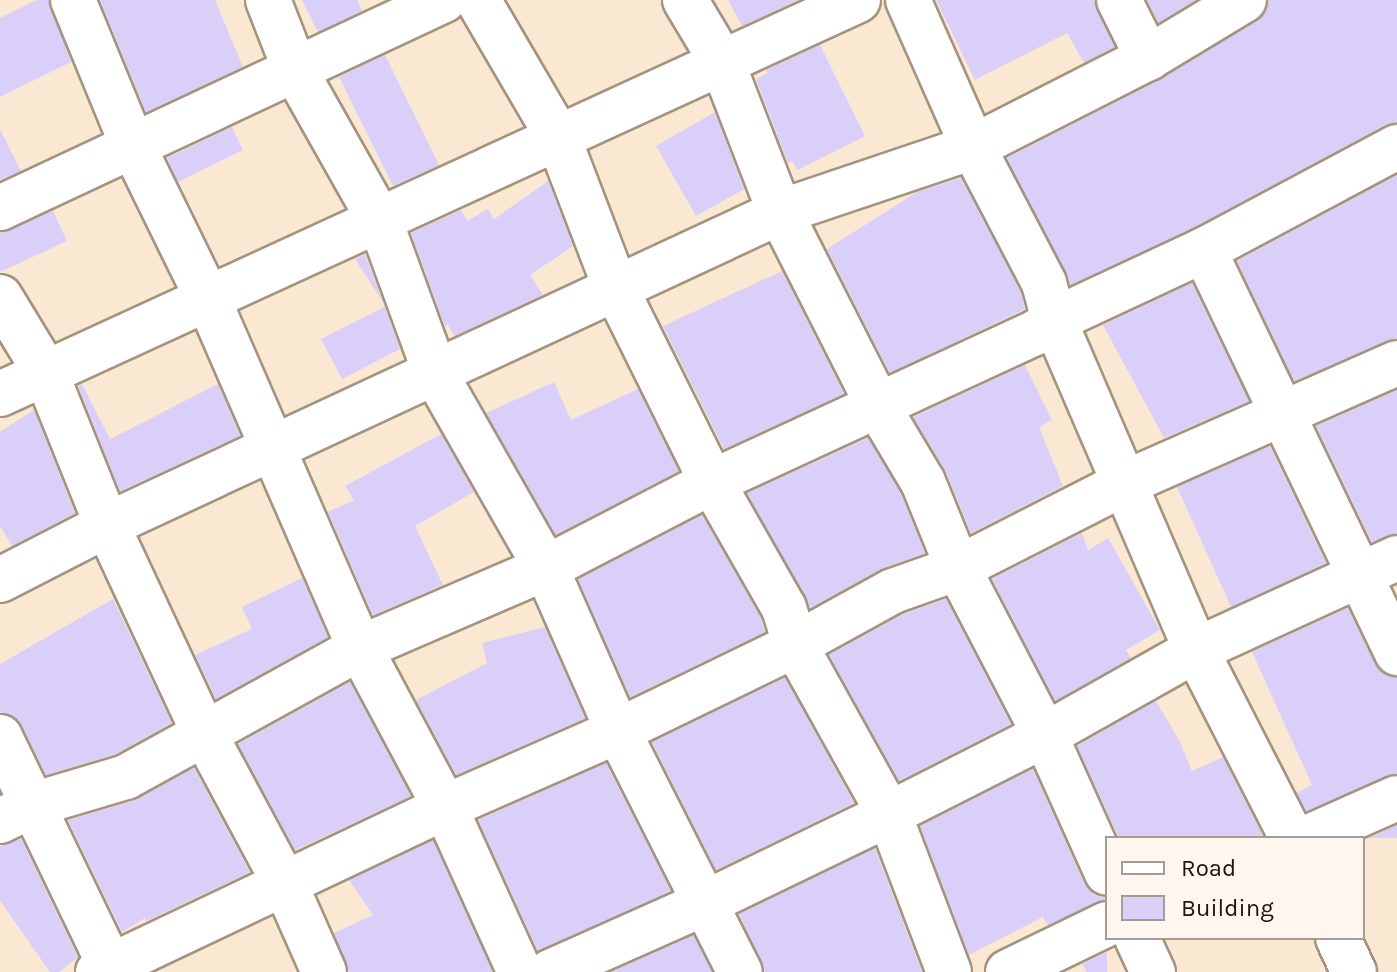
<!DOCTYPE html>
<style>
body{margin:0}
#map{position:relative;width:1397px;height:972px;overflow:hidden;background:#fbe8d3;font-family:Karla,sans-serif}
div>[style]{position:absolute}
.building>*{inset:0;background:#dacff9}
.roads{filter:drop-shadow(2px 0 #a4937f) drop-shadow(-2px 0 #a4937f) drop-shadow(0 2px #a4937f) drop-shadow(0 -2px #a4937f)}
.minor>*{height:44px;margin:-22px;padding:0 22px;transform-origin:22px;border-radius:22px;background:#fff}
span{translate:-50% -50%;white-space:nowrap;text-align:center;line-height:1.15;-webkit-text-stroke:6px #fff7ef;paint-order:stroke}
.legend{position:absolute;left:1105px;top:836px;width:260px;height:104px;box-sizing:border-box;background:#fff7ef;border:2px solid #a49d95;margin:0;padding:10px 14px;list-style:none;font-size:24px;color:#1c150e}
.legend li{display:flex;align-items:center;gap:16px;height:40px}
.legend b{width:40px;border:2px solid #a49d95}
</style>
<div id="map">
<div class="building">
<i style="clip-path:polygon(37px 0,49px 0,71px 62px,0 97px,0 18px)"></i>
<i style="clip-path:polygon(100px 0,215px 0,243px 67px,146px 112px)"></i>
<i style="clip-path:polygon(302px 0,357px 0,362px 11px,318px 32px)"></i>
<i style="clip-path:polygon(728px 0,798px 0,742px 26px)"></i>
<i style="clip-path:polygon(936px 0,1094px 0,1115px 47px,1084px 63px,1067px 33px,975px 80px)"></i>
<i style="clip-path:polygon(1147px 0,1196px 0,1158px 23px)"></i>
<i style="clip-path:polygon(1269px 0,1397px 0,1397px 122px,1385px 125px,1193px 228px,1070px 285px,1007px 158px,1161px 79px,1257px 21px,1265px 13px)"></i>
<i style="clip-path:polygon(820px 45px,865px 136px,797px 170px,792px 161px,788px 163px,756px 79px,768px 73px,766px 70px)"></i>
<i style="clip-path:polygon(385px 55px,439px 165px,393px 186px,339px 77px)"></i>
<i style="clip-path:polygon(715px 112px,744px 189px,696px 216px,656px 146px)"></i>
<i style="clip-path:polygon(232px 127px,243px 150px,178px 182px,167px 158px)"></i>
<i style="clip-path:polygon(0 129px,21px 171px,0 180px)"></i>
<i style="clip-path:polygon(1397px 175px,1397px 338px,1294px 381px,1237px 261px)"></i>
<i style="clip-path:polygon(961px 178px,1021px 292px,1025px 309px,890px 373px,827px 249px,917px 192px)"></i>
<i style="clip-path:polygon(548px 181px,573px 246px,530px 275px,543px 295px,454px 336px,448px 324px,445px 326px,411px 233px,461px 210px,467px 221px,488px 209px,494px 219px)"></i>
<i style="clip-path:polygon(53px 211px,67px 241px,0 272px,0 233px)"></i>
<i style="clip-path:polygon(365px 254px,383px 302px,355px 259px)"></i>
<i style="clip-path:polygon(782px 271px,844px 394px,724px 449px,663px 326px)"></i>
<i style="clip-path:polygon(1192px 283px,1249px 401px,1164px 438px,1103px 325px)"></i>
<i style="clip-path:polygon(385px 307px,400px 349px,342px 379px,321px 339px)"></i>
<i style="clip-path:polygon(1025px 365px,1052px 420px,1039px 427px,1063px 486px,971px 533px,946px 472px,913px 417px)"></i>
<i style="clip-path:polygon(554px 382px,571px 420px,638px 389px,679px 471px,556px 535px,486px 413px)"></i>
<i style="clip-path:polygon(82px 384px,110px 439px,218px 384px,240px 436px,120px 491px,78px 386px)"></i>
<i style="clip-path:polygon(1397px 390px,1397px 533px,1372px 542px,1316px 426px)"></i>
<i style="clip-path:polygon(34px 410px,75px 513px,12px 546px,0 526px,0 432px)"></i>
<i style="clip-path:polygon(441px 434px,474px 492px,415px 526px,443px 585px,373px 615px,328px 512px,354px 500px,345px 486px)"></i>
<i style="clip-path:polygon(868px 438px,901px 493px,925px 553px,881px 569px,810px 608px,747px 493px)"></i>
<i style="clip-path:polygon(1270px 446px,1326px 563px,1231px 607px,1177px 487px)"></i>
<i style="clip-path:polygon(702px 515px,761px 618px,765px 632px,630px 697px,578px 579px)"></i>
<i style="clip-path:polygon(1082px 533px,1088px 550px,1108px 538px,1160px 630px,1126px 650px,1131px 658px,1055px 701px,992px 579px)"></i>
<i style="clip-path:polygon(302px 578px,328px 637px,216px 699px,195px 655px,252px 629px,242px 607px)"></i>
<i style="clip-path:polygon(113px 599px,172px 723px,116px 754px,46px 775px,22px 726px,13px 716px,0 712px,0 664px)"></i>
<i style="clip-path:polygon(946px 599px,1011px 724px,899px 781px,829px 655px,903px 614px)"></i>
<i style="clip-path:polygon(1348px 608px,1375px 664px,1384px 674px,1397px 678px,1397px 773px,1306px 811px,1297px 793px,1312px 785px,1252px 652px)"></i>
<i style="clip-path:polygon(545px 627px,585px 718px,456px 775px,416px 700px,487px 663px,482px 643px)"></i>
<i style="clip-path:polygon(785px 678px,854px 803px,716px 870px,652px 742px)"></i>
<i style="clip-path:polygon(350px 682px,411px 796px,295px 850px,238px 744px)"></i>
<i style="clip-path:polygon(1156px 701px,1179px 740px,1192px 771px,1223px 757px,1264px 838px,1119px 838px,1077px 746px)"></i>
<i style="clip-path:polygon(606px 763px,671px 891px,538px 951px,478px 820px)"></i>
<i style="clip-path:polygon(194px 768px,250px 872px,146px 921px,145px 918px,122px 932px,68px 820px,133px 801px)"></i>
<i style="clip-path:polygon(1033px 769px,1084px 883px,1093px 894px,1107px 899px,1048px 925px,1043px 917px,969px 955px,920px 826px)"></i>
<i style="clip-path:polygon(1397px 825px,1397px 838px,1369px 838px)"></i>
<i style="clip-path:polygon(21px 839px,78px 957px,59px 972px,50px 972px,0 901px,0 846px)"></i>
<i style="clip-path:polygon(433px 840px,493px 972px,349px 972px,334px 933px,373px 915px,349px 880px)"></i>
<i style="clip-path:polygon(875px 848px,922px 972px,765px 972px,739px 914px)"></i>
<i style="clip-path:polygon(694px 935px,712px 972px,611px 972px)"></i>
<i style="clip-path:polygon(1107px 952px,1107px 972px,1087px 972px,1082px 964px)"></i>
</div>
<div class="roads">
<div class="minor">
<i style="left:73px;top:0;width:158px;rotate:67.7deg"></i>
<i style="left:133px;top:146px;width:170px;rotate:63.9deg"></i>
<i style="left:208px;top:299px;width:381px;rotate:66.5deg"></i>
<i style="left:360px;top:648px;width:180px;rotate:61.9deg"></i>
<i style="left:445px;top:807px;width:181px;rotate:65.6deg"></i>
<i style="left:268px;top:0;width:77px;rotate:68.7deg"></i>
<i style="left:296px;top:72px;width:171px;rotate:60.6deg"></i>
<i style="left:380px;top:221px;width:164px;rotate:70deg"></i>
<i style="left:436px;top:375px;width:222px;rotate:60.3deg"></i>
<i style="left:546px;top:568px;width:178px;rotate:66.2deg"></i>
<i style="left:618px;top:731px;width:270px;rotate:63.2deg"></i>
<i style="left:478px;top:0;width:159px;rotate:59.7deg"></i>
<i style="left:558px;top:137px;width:163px;rotate:69.1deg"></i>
<i style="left:616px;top:289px;width:216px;rotate:63.6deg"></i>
<i style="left:712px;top:482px;width:145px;rotate:60.3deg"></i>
<i style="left:784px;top:608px;width:39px;rotate:73deg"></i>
<i style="left:795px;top:645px;width:193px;rotate:60.9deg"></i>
<i style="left:889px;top:814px;width:169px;rotate:69.2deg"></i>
<i style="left:685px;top:0;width:72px;rotate:59.2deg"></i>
<i style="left:722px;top:62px;width:161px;rotate:68.9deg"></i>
<i style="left:780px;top:212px;width:228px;rotate:63.1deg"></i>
<i style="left:883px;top:415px;width:78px;rotate:59.2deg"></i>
<i style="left:923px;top:482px;width:93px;rotate:67.9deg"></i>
<i style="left:958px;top:568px;width:188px;rotate:62.5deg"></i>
<i style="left:1045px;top:735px;width:151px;rotate:65.8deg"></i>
<i style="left:908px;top:0;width:161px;rotate:66.1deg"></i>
<i style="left:973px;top:147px;width:153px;rotate:62.4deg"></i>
<i style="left:1044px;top:283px;width:38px;rotate:75deg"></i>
<i style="left:1054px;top:320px;width:359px;rotate:66.7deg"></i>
<i style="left:1196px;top:650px;width:211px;rotate:62.9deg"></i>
<i style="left:1119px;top:0;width:65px;rotate:63.4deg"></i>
<i style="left:0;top:208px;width:490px;rotate:-25.1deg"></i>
<i style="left:1204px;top:250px;width:447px;rotate:64.4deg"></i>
<i style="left:0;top:297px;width:87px;rotate:58.7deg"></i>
<i style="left:45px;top:371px;width:166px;rotate:68.1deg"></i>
<i style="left:107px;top:525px;width:230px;rotate:65deg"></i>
<i style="left:204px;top:733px;width:171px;rotate:61.8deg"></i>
<i style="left:285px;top:884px;width:96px;rotate:66.1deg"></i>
<i style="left:0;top:394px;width:944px;rotate:-24.66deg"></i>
<i style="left:0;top:580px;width:120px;rotate:-27.2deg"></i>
<i style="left:107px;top:525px;width:742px;rotate:-24.94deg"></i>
<i style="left:780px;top:212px;width:204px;rotate:-18.6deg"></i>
<i style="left:973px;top:147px;width:196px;rotate:-27deg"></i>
<i style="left:1148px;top:58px;width:112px;rotate:-31.1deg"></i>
<i style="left:0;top:737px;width:261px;rotate:64.3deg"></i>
<i style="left:0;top:821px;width:39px;rotate:-26deg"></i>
<i style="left:35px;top:804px;width:95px;rotate:-16.5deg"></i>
<i style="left:126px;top:777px;width:267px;rotate:-28.9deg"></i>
<i style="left:360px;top:648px;width:202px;rotate:-23.3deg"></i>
<i style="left:546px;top:568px;width:187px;rotate:-27.4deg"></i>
<i style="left:712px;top:482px;width:356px;rotate:-24.8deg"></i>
<i style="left:1035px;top:333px;width:23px;rotate:-34deg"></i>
<i style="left:1054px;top:320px;width:166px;rotate:-25deg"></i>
<i style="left:1204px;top:250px;width:219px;rotate:-28.1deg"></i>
<i style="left:1307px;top:838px;width:98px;rotate:-24deg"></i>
<i style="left:1137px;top:938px;width:38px;rotate:65deg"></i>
<i style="left:1338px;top:938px;width:38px;rotate:65deg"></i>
<i style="left:98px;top:972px;width:384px;rotate:-25.4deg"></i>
<i style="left:445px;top:807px;width:189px;rotate:-23.7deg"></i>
<i style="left:618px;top:731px;width:197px;rotate:-25.9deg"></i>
<i style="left:795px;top:645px;width:112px;rotate:-28.9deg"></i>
<i style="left:893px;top:591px;width:69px;rotate:-19.5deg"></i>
<i style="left:958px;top:568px;width:187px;rotate:-27deg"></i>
<i style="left:1125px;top:483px;width:297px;rotate:-23.8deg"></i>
<i style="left:550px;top:972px;width:170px;rotate:-24deg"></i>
<i style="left:705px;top:903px;width:204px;rotate:-25.8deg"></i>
<i style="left:889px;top:814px;width:175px;rotate:-26.9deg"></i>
<i style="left:1045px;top:735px;width:173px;rotate:-29.4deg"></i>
<i style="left:1196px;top:650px;width:221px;rotate:-24.6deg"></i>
<i style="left:1008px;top:972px;width:110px;rotate:-25.9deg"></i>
</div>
</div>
<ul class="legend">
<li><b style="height:10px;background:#fff"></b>Road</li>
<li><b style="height:22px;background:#dacff9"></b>Building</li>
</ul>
</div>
